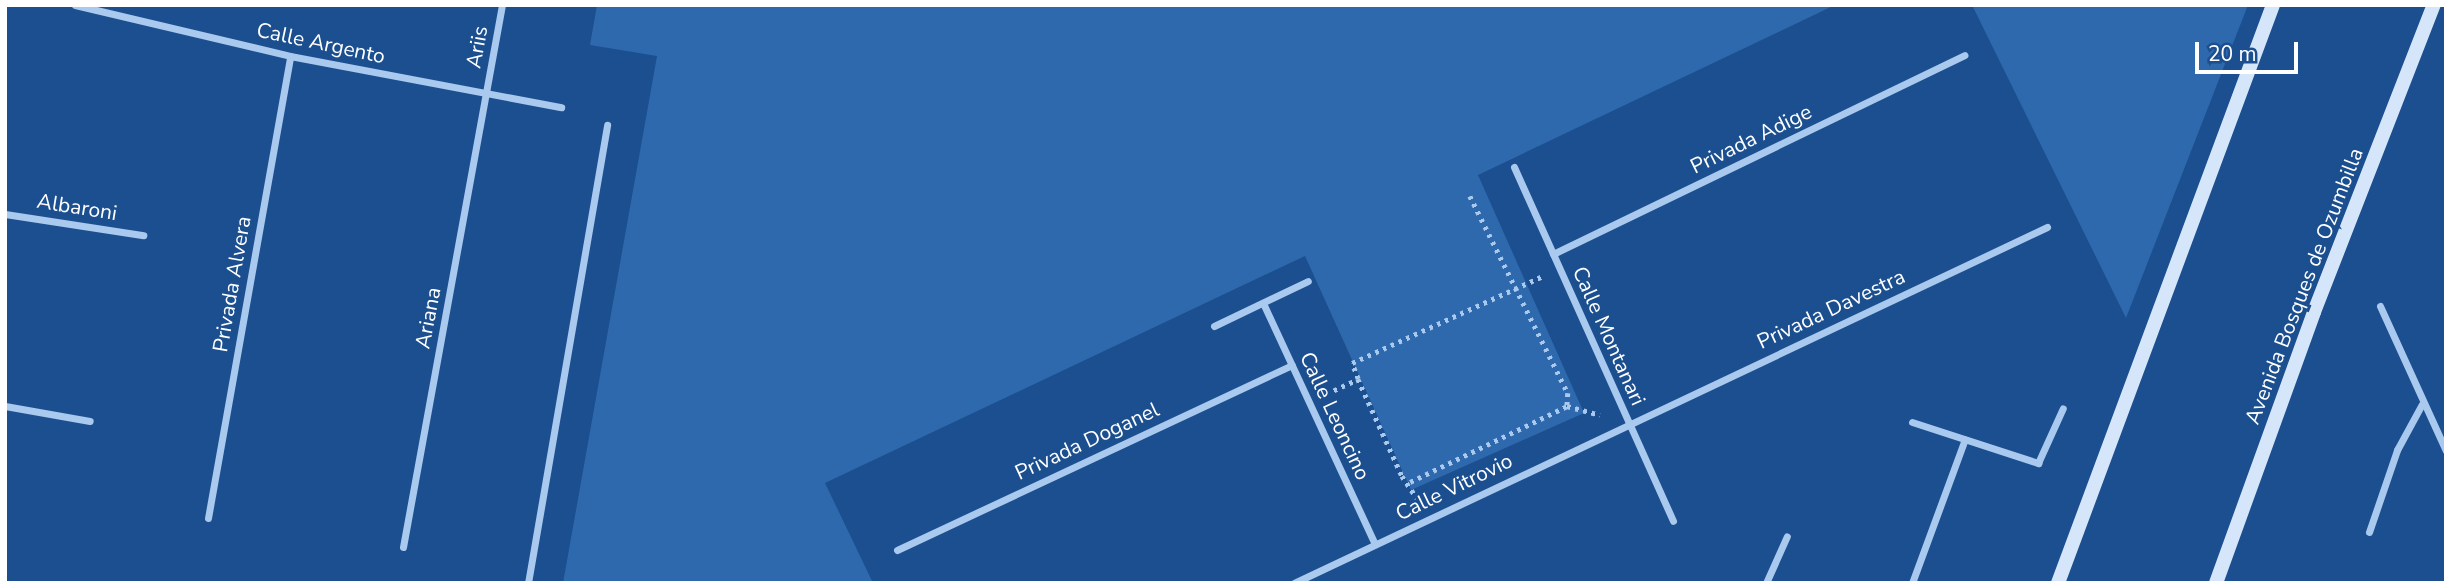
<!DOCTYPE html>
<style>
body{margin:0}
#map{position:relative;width:2451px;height:588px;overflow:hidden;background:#1b4f8f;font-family:"Nunito Sans",sans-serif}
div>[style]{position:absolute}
.green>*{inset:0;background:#2e69ad}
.path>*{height:4.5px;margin-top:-2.25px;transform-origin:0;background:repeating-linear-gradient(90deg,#a9c9ee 0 3.5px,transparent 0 8.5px)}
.street>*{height:7px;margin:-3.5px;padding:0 3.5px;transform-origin:3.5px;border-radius:3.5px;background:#a9c9ee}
.secondary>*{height:14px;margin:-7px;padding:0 7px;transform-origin:7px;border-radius:7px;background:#d6e6fa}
span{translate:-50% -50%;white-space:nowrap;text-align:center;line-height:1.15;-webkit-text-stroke:6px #1b4f8f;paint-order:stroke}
.street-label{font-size:21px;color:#fff}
.frame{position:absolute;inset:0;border:7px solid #fff;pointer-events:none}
.scale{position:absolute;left:2195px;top:42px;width:103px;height:32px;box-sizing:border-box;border:4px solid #fff;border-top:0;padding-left:9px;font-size:21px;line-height:24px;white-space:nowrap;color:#fff;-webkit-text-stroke:5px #1b4f8f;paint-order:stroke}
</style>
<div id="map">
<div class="green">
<i style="clip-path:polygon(597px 5px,1835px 5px,1478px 175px,1584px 413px,1411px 490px,1305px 256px,825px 483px,873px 583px,563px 583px,657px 56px,590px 45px)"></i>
<i style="clip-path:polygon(1972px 5px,2248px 5px,2126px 318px)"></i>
</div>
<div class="path">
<i style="left:1470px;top:196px;width:220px;rotate:63.6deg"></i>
<i style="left:1568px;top:393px;width:13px;rotate:94deg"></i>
<i style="left:1358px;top:379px;width:17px;rotate:-111deg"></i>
<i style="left:1352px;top:363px;width:210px;rotate:-24.5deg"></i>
<i style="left:1326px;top:394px;width:35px;rotate:-25deg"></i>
<i style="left:1358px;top:379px;width:107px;rotate:65.6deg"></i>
<i style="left:1402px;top:476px;width:30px;rotate:56deg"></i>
<i style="left:1410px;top:482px;width:174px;rotate:-25.8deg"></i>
<i style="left:1567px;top:406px;width:34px;rotate:15deg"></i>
</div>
<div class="street">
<i style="left:75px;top:5px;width:221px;rotate:13.3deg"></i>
<i style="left:290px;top:56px;width:276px;rotate:10.7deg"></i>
<i style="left:1514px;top:167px;width:388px;rotate:65.8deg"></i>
<i style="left:5px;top:214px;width:140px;rotate:8.7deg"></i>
<i style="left:1553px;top:254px;width:457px;rotate:-25.8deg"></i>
<i style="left:1263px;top:303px;width:266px;rotate:65.1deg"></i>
<i style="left:2380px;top:306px;width:159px;rotate:65.5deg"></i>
<i style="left:1214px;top:326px;width:104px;rotate:-25.6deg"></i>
<i style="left:5px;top:406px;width:86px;rotate:10deg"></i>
<i style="left:1912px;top:422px;width:133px;rotate:18deg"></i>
<i style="left:2038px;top:463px;width:60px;rotate:-65.6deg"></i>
<i style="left:208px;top:518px;width:469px;rotate:-79.9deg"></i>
<i style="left:2369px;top:532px;width:87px;rotate:-71.1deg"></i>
<i style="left:2397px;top:450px;width:52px;rotate:-61.5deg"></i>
<i style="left:403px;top:547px;width:551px;rotate:-79.65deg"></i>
<i style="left:897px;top:550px;width:436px;rotate:-25.1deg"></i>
<i style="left:528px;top:583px;width:465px;rotate:-80.2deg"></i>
<i style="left:1294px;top:583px;width:833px;rotate:-25.3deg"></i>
<i style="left:1766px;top:583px;width:51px;rotate:-65.9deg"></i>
<i style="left:1912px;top:583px;width:153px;rotate:-69.8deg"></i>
</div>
<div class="secondary">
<i style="left:2058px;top:583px;width:617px;rotate:-69.6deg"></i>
<i style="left:2216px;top:583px;width:288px;rotate:-70.1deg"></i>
<i style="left:2314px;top:312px;width:330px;rotate:-68.7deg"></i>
</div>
<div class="street-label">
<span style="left:321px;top:43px;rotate:12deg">Calle Argento</span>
<span style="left:477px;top:47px;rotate:-80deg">Ariis</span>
<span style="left:1751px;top:139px;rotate:-26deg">Privada Adige</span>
<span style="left:77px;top:207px;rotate:9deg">Albaroni</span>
<span style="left:232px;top:284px;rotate:-80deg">Privada Alvera</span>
<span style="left:2304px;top:286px;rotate:-69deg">Avenida Bosques de Ozumbilla</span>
<span style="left:1831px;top:309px;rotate:-25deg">Privada Davestra</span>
<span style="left:428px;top:318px;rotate:-79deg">Ariana</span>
<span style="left:1609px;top:336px;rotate:66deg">Calle Montanari</span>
<span style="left:1335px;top:416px;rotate:65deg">Calle Leoncino</span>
<span style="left:1087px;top:441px;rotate:-25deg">Privada Doganel</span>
<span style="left:1454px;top:487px;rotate:-26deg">Calle Vitrovio</span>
</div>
<div class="frame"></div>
<div class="scale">20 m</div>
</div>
